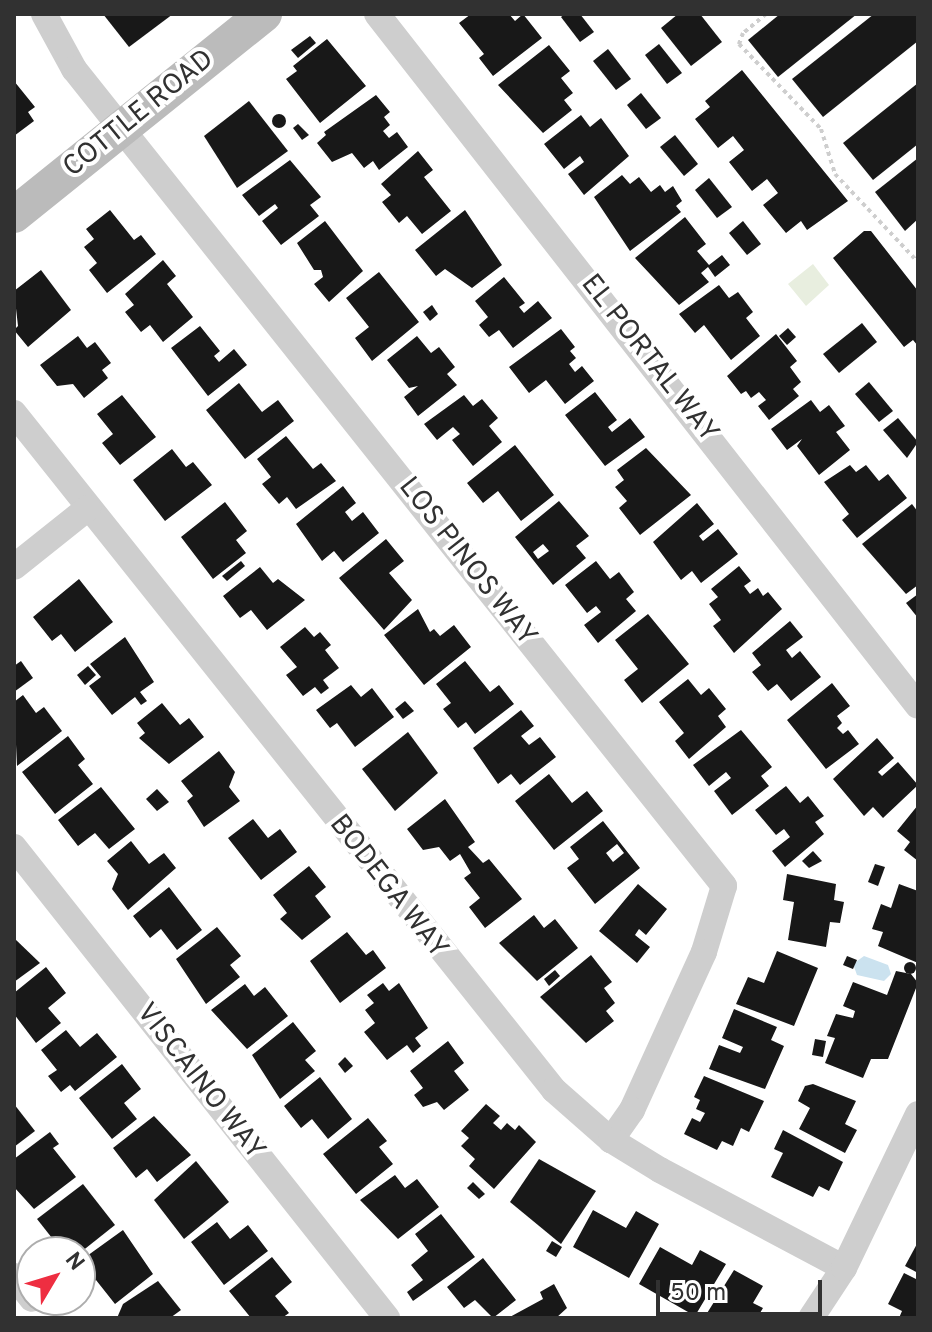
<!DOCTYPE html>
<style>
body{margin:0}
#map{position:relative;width:932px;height:1332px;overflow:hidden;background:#fff;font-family:Overpass,sans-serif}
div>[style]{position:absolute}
.green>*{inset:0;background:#e8eedf}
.water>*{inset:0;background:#cbe2ef}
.building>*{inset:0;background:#181818}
.round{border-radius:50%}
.path>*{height:4px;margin-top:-2px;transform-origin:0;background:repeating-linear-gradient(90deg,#cecece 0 4px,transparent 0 8px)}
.street>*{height:26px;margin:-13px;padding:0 13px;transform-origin:13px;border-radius:13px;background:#cecece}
.secondary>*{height:36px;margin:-18px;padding:0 18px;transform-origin:18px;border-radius:18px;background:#bbb}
span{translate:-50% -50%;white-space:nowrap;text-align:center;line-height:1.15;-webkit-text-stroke:8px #fff;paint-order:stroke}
.street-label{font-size:28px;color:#313131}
.frame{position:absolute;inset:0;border:16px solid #313131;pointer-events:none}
.north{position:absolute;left:16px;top:1236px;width:80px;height:80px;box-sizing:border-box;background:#fff;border:2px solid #adadad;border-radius:50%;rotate:52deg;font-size:22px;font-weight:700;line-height:32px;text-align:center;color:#313131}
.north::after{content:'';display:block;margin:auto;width:28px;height:36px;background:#ee2e41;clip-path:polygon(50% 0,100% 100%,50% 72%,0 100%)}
.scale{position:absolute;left:656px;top:1280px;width:166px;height:36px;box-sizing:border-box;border:4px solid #313131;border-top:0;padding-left:10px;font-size:24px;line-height:28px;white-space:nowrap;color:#313131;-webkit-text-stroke:6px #fff;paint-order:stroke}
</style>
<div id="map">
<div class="green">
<i style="clip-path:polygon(813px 264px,829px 285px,806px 306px,788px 284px)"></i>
</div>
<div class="water">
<i style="clip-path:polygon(864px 956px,888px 965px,891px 974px,884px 981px,857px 975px,853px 964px)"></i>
</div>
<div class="building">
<i style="clip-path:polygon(103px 14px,173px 14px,129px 47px)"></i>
<i style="clip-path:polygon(471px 14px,509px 14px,515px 21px,523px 14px,542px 38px,493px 76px,479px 58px,484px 54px,459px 23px)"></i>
<i style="clip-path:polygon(565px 14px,580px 14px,594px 32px,580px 42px,561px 17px)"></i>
<i style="clip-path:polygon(678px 14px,700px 14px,722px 42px,691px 66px,661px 28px)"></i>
<i style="clip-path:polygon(780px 14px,857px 14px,778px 77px,748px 40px)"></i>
<i style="clip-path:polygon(874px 14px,918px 14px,918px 41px,823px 117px,792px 79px)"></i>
<i style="clip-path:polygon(310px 36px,316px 43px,298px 58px,291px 50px)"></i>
<i style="clip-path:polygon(327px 39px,366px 86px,320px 123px,286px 79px,297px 71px,293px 66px)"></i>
<i style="clip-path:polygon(659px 44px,682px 73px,667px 84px,645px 55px)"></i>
<i style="clip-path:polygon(549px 45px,570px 71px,561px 78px,573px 93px,564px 100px,572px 110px,543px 133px,498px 85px)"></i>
<i style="clip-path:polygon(608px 49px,631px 79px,616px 90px,593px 61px)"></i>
<i style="clip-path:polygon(742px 70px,848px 201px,807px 230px,801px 221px,786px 233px,763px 205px,778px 193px,767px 179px,752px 191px,729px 162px,744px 150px,733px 136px,718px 148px,695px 119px,710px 107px,705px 101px)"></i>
<i style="clip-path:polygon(14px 81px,35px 107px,28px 112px,34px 121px,14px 136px)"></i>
<i style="clip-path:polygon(918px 83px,918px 144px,873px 180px,843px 143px)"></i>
<i style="clip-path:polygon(641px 93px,661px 118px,646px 129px,627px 105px)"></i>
<i style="clip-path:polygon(376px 95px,390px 112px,384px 117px,390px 125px,383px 131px,389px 138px,397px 132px,408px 147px,379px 170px,373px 161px,364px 168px,352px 153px,332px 162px,317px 143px,326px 135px,324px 132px)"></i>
<i style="clip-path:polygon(249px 101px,288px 151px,237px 188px,204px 136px)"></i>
<i class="round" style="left:272px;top:114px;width:14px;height:14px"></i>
<i style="clip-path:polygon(581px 115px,590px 127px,601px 118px,629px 156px,584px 195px,568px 174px,584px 162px,580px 156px,564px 169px,544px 144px)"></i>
<i style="clip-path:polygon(298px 124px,309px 135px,302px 140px,293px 128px)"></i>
<i style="clip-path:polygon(675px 135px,698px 164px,684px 176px,660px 147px)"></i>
<i style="clip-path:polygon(418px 151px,433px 170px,424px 177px,451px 211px,422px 234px,407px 216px,399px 223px,382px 202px,391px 195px,381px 184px)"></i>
<i style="clip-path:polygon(918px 158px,918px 219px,905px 231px,875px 192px)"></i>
<i style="clip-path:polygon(290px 160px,321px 197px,310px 205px,319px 216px,281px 245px,262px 221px,278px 208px,275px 204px,259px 216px,242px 195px)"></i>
<i style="clip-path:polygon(622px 175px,630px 184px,639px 177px,651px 192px,660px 185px,665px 192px,673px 186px,682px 201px,676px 206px,681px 212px,630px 251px,594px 197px)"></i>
<i style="clip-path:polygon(709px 178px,732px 207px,717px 218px,695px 190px)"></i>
<i style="clip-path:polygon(110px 210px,134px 240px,141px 235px,156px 254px,107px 293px,89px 270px,97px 263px,84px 247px,94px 239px,86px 229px)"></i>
<i style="clip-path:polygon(465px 210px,502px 265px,472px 288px,445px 269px,436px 276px,415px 250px)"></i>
<i style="clip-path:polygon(685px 217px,706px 244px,697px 251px,709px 265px,722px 255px,730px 265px,715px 277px,708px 267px,701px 273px,709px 282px,679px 305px,635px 258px)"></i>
<i style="clip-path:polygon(325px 221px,363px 271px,329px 302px,314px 284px,323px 277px,321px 270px,314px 270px,297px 243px)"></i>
<i style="clip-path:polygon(743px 221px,761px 244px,747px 255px,729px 233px)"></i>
<i style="clip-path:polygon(864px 231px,871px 231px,918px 291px,918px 346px,913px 340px,904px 347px,833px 258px)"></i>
<i style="clip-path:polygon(163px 260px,176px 276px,167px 284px,193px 317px,163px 342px,150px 325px,141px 332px,125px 312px,134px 305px,125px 294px)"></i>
<i style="clip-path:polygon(41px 270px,71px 310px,28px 347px,14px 330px,18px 326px,14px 291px)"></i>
<i style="clip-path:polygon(379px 272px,419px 322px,372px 361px,355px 338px,369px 327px,346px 298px)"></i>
<i style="clip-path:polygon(504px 277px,525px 303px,519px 307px,524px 313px,538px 301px,552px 318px,513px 348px,499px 330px,489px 337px,479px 325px,488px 317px,475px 301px)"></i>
<i style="clip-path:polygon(719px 285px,729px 298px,738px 292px,753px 312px,746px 318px,760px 336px,731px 360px,704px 325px,695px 333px,679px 314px)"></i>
<i style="clip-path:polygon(432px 305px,438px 314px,430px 321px,423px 312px)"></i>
<i style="clip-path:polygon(862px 323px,877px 342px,839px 373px,823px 354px)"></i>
<i style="clip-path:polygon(200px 326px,220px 351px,214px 356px,219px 362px,234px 349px,247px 365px,208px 396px,171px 348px)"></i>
<i style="clip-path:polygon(788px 328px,796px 337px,787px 345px,779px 336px)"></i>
<i style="clip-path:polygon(561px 329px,575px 347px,570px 351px,576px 358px,569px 364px,575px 372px,582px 366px,594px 381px,565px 404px,546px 380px,529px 393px,509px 367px)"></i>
<i style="clip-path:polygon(776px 334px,797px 361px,790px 367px,801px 382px,793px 389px,799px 396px,769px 420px,758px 406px,766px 400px,759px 392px,751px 398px,746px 391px,741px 394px,727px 376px)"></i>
<i style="clip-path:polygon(78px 336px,87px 348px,95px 342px,111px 363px,102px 370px,108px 378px,84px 398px,73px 384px,57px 386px,40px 365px)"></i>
<i style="clip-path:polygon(417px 336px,431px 353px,439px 347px,455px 367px,447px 374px,457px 385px,418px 416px,404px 397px,418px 386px,409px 388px,387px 360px)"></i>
<i style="clip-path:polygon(869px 382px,893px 411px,879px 422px,855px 394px)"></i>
<i style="clip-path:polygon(239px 383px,262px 412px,278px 400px,294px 421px,245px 459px,206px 410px)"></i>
<i style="clip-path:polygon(595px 392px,617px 420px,608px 427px,612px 432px,630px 418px,645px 437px,605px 466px,565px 415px)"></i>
<i style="clip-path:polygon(122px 395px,156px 437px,120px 465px,102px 443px,113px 434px,97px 414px)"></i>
<i style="clip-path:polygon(464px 395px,473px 406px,482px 399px,498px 418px,489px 426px,502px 442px,473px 466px,452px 440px,460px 434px,453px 427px,437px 440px,424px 424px)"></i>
<i style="clip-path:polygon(811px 400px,820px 412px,829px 405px,845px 426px,836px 432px,850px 450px,819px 475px,797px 446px,802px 439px,787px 450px,771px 429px)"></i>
<i style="clip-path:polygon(898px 418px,918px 442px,907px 458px,883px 430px)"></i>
<i style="clip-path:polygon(286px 436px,313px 469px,321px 463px,336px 481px,296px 509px,287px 497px,279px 504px,262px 484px,271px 477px,257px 459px)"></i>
<i style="clip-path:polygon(515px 445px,554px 495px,521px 521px,498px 491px,483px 503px,467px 483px)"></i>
<i style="clip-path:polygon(646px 448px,691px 495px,640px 535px,619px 508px,627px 501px,615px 487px,624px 480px,617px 470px)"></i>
<i style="clip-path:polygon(172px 449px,186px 467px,193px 462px,212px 485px,165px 521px,133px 480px)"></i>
<i style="clip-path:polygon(850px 465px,856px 472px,866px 465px,879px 481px,888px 474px,907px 498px,857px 538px,842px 520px,849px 514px,824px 482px)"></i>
<i style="clip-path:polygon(343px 486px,356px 503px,345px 512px,352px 521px,363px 512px,379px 533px,343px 562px,334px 551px,322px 561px,296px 524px)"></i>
<i style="clip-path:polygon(evenodd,559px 501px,589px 536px,576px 546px,586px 558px,553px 585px,515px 537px,559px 501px,543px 544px,549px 551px,538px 559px,533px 552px,543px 544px)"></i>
<i style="clip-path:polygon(225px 502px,247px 531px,236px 540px,246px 553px,213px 579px,181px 537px)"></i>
<i style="clip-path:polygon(697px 503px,714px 524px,699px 536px,703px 541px,718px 529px,738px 554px,701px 583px,692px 571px,681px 580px,653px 542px)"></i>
<i style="clip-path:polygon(912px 504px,918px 512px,918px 585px,906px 594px,862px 544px)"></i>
<i style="clip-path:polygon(386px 539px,404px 561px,389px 573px,412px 600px,384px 630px,339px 578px)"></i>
<i style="clip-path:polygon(241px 561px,245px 566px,227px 581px,222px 576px)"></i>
<i style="clip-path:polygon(596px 561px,610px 579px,619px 572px,634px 592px,626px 599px,636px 611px,598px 643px,584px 625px,601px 612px,596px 606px,587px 613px,565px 585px)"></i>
<i style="clip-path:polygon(739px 566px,751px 581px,744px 586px,750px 594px,758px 588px,763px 596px,768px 592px,782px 609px,734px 653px,713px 626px,721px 620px,709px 604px,718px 597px,711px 589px)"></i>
<i style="clip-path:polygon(260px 567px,273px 583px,278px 579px,305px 600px,267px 630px,251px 610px,240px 618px,223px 596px)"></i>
<i style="clip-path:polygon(79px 579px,113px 622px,75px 652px,61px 634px,52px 641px,33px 617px)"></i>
<i style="clip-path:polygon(918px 594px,918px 618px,906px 603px)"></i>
<i style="clip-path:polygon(418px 609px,430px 632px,434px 629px,440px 636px,454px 625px,471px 647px,424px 685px,384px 635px)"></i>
<i style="clip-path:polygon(648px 614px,689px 664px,642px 703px,624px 680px,638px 669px,615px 640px)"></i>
<i style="clip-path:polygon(790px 621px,803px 637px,786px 650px,792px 658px,800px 651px,821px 677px,791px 701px,777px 684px,768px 691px,752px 672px,761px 665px,752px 653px)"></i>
<i style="clip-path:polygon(305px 627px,314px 637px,320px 632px,331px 645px,325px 650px,339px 668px,323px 680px,329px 688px,321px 694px,315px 687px,303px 696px,286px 675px,297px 667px,280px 647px)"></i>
<i style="clip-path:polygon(125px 637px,154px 682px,140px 692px,147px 701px,141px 705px,135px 697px,112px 715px,89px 686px,101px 677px,90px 664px)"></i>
<i style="clip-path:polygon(21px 661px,33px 678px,14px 692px,14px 666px)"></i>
<i style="clip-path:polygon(465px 661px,490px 692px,499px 685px,514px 704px,475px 734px,466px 722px,458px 728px,443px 709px,451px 703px,436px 684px)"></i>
<i style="clip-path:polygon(88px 666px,96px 675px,85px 685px,77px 675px)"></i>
<i style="clip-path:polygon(688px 679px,701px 695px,709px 688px,726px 709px,718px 716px,726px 727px,689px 759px,675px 741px,684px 733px,659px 702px)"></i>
<i style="clip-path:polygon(832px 683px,850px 706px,837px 716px,842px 723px,837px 728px,843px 734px,848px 730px,859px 744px,826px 769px,787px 720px)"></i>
<i style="clip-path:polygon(351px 685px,361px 697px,372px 688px,394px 717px,355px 747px,337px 723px,330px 728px,316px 710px)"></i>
<i style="clip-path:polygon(23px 695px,36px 713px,44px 707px,62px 731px,17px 766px,14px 702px)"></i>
<i style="clip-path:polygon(405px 701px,414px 711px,403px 719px,395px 709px)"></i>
<i style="clip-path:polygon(162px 703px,180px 725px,189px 718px,204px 737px,169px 764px,139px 738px,145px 733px,137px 723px)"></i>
<i style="clip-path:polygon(521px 710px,534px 726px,521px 736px,529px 745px,540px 737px,556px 757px,520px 785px,511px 774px,498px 784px,473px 748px)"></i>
<i style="clip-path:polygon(741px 730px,772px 767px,761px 776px,769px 786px,732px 815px,714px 791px,731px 778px,726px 772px,709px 786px,693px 765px)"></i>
<i style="clip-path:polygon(408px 732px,438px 773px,395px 811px,362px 769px)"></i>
<i style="clip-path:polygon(68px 736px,85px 759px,78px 765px,93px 784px,55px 814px,22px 772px)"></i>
<i style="clip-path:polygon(877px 738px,894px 758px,878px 772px,882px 776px,898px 762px,918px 785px,883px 818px,873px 807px,864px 816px,833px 779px)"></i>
<i style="clip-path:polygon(219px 751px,235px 772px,229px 787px,240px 801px,204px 827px,187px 801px,193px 796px,181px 781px)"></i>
<i style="clip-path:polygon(549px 774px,572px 803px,587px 791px,603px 811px,554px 850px,515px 801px)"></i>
<i style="clip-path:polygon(786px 786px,800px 803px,808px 796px,824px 816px,815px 822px,824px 834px,785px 867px,772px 851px,790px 837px,784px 829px,776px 835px,755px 810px)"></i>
<i style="clip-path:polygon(101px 787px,135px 829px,109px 849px,95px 833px,78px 846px,58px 820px)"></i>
<i style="clip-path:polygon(157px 789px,169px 802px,157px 811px,146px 799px)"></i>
<i style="clip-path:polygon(445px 799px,475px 842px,468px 847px,483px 863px,489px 859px,522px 899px,485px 928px,469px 907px,480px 898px,464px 878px,471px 873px,460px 854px,450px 861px,439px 847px,423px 850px,407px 829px)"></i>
<i style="clip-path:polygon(918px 805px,918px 861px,904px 850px,910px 842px,897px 831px)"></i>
<i style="clip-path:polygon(253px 819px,268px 838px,280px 829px,297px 852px,261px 880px,228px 838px)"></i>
<i style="clip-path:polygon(evenodd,603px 821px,640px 868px,595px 904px,567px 868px,579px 859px,570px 847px,603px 821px,617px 844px,624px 853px,613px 862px,606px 853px,617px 844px)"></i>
<i style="clip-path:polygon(131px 841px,149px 864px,164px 853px,176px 868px,128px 910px,112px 889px,118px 874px,107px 861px)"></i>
<i style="clip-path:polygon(813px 851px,822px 861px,809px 868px,802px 861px)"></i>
<i style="clip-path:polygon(875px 864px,885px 867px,878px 886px,868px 882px)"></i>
<i style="clip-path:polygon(309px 866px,326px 887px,315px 896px,331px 917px,302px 940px,280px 919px,287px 913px,273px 895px)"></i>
<i style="clip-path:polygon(787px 874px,836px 884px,834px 900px,844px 902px,840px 923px,830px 922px,826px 947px,788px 940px,794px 902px,783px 900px)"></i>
<i style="clip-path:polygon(638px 884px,667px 909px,646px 935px,639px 929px,635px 935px,650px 947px,637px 963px,599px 931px)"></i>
<i style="clip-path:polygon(899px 884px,918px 891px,918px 963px,878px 946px,883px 932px,872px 929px,881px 904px,891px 908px)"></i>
<i style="clip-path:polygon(169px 887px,202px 930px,177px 950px,161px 929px,150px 938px,133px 916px)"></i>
<i style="clip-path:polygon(534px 915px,544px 928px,555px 919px,578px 948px,537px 981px,499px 943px)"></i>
<i style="clip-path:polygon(217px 927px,241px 956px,230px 965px,240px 977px,206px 1004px,176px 959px)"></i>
<i style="clip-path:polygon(347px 932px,366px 955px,373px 950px,386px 968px,340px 1003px,310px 961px)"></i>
<i style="clip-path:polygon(14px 938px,40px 963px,14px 982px)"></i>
<i style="clip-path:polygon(777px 951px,818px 968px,794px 1026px,736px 1004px,748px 977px,764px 983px)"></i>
<i style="clip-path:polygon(591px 955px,612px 982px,604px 988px,615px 1003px,606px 1011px,614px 1021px,586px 1043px,540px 997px)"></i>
<i style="clip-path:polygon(847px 956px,857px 960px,853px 969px,843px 965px)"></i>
<i class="round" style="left:904px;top:962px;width:12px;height:12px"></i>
<i style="clip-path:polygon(46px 967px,66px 993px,48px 1008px,61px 1023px,36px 1043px,14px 1014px,14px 993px)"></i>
<i style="clip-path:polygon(555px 970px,560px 976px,549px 986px,544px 979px)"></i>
<i style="clip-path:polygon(896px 971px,911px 974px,918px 983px,888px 1059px,871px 1059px,863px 1078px,825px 1063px,835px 1038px,827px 1036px,836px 1014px,853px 1018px,855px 1011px,843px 1006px,853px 982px,887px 995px)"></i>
<i style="clip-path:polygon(383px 983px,389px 991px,399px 983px,428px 1028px,415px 1038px,421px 1046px,413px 1053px,407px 1045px,387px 1060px,364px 1032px,375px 1023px,365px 1010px,374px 1003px,367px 995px)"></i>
<i style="clip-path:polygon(245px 984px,254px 996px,265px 987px,288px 1016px,247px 1049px,211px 1010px)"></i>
<i style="clip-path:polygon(734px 1009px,777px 1027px,771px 1040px,784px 1046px,765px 1089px,709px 1069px,719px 1045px,740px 1053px,743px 1047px,722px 1038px)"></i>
<i style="clip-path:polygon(293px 1022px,316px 1051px,305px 1060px,315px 1071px,280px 1099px,252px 1055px)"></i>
<i style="clip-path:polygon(66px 1030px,80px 1047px,97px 1033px,117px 1057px,75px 1091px,70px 1085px,61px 1092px,48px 1076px,57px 1070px,41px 1050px)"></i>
<i style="clip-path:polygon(815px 1039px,826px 1041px,823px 1057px,812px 1055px)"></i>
<i style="clip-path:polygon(448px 1041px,464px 1063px,454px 1071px,469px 1090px,444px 1110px,437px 1102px,423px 1107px,414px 1095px,423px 1088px,410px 1071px)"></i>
<i style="clip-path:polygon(345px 1057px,353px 1066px,345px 1073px,338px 1064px)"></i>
<i style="clip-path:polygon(122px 1064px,141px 1089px,124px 1103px,137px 1119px,112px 1139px,79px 1098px)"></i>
<i style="clip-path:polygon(704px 1076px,764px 1101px,749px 1132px,741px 1128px,733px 1146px,722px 1141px,717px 1150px,684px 1134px,692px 1118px,700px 1122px,705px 1113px,696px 1109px,700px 1100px,694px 1097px)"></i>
<i style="clip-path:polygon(320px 1077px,352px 1119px,328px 1139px,312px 1119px,301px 1128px,284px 1106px)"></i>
<i style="clip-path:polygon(813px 1084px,856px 1101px,845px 1124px,857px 1130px,845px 1153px,799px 1129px,810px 1108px,798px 1101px,805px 1086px)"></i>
<i style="clip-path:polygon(14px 1104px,35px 1131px,14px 1147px)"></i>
<i style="clip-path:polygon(486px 1104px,500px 1116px,493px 1123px,501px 1130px,507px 1123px,515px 1130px,519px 1125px,536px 1142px,494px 1189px,469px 1166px,475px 1159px,461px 1146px,469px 1138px,461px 1131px)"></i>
<i style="clip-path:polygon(154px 1116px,191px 1155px,157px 1182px,147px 1169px,136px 1178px,113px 1148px)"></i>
<i style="clip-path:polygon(368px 1118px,387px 1141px,379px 1147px,393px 1164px,356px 1194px,323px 1154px)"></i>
<i style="clip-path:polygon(783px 1130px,843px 1162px,829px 1191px,819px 1186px,813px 1197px,771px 1177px,783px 1153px,774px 1149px)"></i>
<i style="clip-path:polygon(50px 1132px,59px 1144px,53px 1148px,76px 1177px,34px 1209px,14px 1187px,14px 1159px)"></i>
<i style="clip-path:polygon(539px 1159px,596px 1191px,561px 1244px,510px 1202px)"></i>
<i style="clip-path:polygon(196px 1161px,229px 1202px,184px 1239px,154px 1200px)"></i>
<i style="clip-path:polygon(395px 1175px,405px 1188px,417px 1179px,439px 1207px,398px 1239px,360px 1200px)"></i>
<i style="clip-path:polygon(473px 1182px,485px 1194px,479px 1199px,467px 1188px)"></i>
<i style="clip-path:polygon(83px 1184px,115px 1225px,81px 1252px,63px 1252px,37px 1219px)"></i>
<i style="clip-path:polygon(593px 1210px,626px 1228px,636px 1211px,659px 1224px,629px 1278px,573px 1247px)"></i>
<i style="clip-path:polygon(441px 1214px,475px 1257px,413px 1301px,407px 1292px,423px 1280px,411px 1265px,428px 1251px,415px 1234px)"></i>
<i style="clip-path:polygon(217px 1222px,230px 1239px,248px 1225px,268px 1251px,224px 1285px,191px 1242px)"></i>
<i style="clip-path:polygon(123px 1230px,153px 1274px,115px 1304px,96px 1280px,89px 1285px,80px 1274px,80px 1261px)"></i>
<i style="clip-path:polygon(552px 1241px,562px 1247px,556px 1257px,546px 1251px)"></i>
<i style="clip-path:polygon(918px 1242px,918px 1273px,905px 1266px)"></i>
<i style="clip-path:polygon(660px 1247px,692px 1265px,700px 1250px,726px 1264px,695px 1316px,639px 1284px)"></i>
<i style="clip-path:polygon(272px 1257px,292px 1282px,275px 1296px,289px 1313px,282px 1318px,251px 1318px,229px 1291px)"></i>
<i style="clip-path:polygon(483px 1258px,516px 1300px,493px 1318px,475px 1300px,464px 1308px,447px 1287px)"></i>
<i style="clip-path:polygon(734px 1270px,763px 1286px,753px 1303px,763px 1308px,757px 1318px,704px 1318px)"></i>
<i style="clip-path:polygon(904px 1273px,918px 1280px,918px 1318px,899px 1318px,902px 1311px,888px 1304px)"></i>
<i style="clip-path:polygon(158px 1281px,181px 1310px,170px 1318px,117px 1318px,123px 1304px)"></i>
<i style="clip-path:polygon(554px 1284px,567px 1308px,556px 1318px,508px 1318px,543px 1299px,540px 1292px)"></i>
</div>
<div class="path">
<i style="left:766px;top:14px;width:30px;rotate:140deg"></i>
<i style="left:743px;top:33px;width:12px;rotate:110deg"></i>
<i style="left:739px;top:44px;width:118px;rotate:46deg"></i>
<i style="left:821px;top:129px;width:47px;rotate:72.7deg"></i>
<i style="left:835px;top:174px;width:121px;rotate:46.7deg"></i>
</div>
<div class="street">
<i style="left:44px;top:14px;width:63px;rotate:61.4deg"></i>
<i style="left:74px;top:69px;width:1044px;rotate:51.49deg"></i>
<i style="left:724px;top:886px;width:69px;rotate:106.9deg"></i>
<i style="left:704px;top:952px;width:174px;rotate:114.5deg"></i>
<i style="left:632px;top:1110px;width:37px;rotate:125deg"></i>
<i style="left:377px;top:14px;width:878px;rotate:51.98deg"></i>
<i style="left:14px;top:413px;width:866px;rotate:51.42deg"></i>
<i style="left:554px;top:1090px;width:76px;rotate:41.3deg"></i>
<i style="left:611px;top:1140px;width:57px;rotate:31.5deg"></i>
<i style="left:660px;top:1170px;width:208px;rotate:28deg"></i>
<i style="left:14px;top:567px;width:95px;rotate:-38.6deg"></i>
<i style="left:14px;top:847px;width:601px;rotate:51.62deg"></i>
<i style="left:14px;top:1276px;width:29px;rotate:52deg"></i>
<i style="left:811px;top:1318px;width:60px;rotate:-56.6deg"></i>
<i style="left:844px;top:1268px;width:171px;rotate:-64.3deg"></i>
</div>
<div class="secondary">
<i style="left:14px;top:215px;width:321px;rotate:-38.8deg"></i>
</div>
<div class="street-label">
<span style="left:139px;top:114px;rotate:-39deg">COTTLE ROAD</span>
<span style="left:649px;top:359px;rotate:52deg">EL PORTAL WAY</span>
<span style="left:467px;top:562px;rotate:52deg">LOS PINOS WAY</span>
<span style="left:388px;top:887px;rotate:52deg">BODEGA WAY</span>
<span style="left:200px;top:1082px;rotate:52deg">VISCAINO WAY</span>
</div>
<div class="frame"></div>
<div class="north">N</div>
<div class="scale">50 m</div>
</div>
